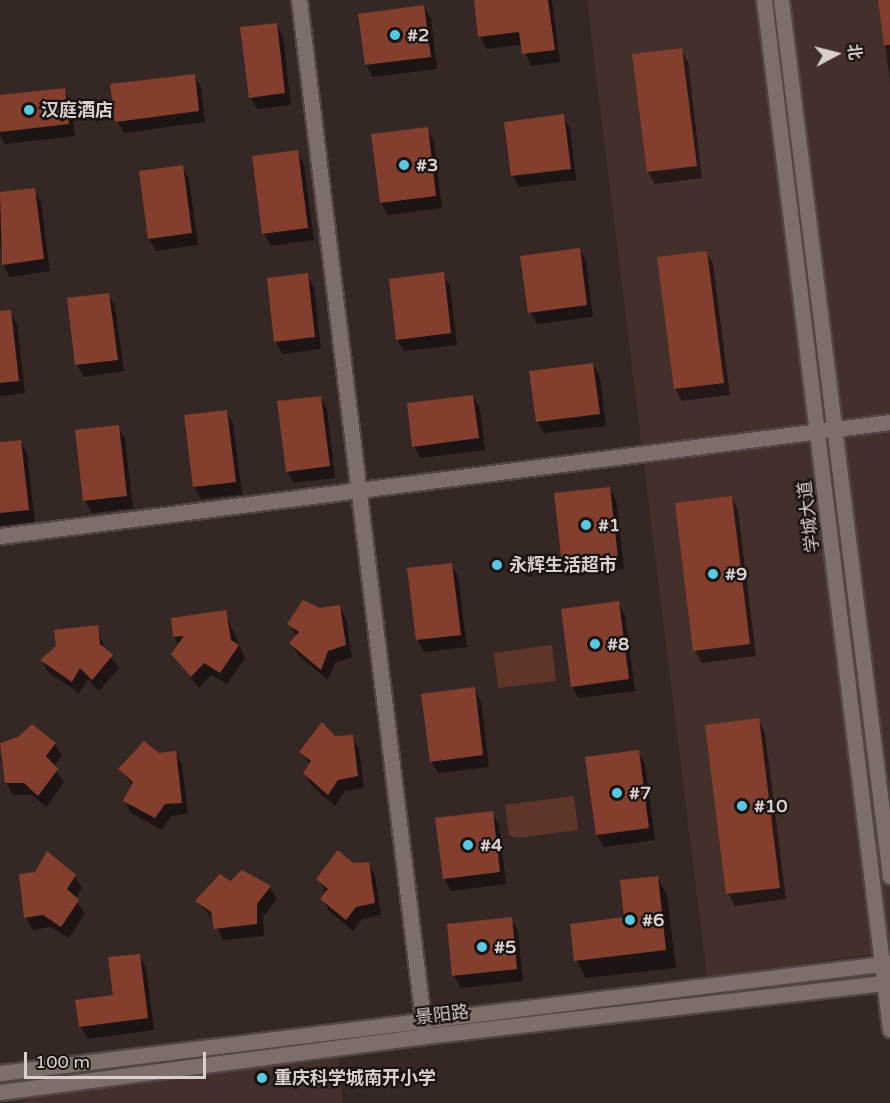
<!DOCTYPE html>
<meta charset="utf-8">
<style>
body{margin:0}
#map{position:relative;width:890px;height:1103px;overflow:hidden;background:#352824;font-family:"Varela Round","Noto Sans SC",sans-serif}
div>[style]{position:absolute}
.built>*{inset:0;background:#44302b}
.green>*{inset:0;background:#5f3429}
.shadow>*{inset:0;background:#0007}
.building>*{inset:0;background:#833e2d}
.roads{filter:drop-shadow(2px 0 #514643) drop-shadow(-2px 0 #514643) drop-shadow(0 2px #514643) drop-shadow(0 -2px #514643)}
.secondary>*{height:15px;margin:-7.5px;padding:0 7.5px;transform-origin:7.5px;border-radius:7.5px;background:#7e6e6a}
.dots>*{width:16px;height:16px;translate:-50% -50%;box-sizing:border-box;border:3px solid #181210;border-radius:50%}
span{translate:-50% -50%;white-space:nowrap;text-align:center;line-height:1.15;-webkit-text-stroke:4.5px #181210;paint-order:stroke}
.poi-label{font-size:18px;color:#d9d0cd;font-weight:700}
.left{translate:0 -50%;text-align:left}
.street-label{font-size:18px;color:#d9d0cd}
.north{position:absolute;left:806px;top:24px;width:60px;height:60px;-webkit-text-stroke:4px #181210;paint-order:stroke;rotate:83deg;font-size:16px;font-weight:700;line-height:24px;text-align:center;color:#d9d0cd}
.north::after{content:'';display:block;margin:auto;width:21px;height:27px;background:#d9d0cd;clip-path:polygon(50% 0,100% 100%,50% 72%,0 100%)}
.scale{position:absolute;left:24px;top:1052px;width:182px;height:27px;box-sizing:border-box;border:3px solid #d9d0cd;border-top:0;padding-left:8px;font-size:18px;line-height:21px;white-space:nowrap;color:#d9d0cd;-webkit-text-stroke:4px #181210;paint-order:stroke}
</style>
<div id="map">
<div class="built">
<i style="clip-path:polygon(587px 0,890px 0,890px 952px,707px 977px)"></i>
<i style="clip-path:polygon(338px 1058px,343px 1103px,24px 1103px,29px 1097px)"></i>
</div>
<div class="green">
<i style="clip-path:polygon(552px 645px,556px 681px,498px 688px,494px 653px)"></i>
<i style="clip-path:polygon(574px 796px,578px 830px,517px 838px,509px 835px,505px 805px)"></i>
</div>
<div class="shadow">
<i style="clip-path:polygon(475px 0,552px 0,560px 62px,531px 66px,522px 45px,487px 49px,480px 37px)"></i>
<i style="clip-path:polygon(880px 0,890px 0,890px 83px)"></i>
<i style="clip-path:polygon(424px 7px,431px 19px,437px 69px,373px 77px,366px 65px)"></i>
<i style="clip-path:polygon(276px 24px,283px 36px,291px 105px,257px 109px,250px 97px)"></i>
<i style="clip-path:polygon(681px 50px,688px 62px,702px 178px,655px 184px,648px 172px)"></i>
<i style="clip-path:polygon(194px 75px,201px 87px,205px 122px,124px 133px,117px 121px)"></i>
<i style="clip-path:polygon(64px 90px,71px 101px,75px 136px,5px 144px,0 135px,0 97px)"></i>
<i style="clip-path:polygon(563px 116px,570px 128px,576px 180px,519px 187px,513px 176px)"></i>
<i style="clip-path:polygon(427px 129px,434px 141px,442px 208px,388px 215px,381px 203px)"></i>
<i style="clip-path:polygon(297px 152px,304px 164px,314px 240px,271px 246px,264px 234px)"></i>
<i style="clip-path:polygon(182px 167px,189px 179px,198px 245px,156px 251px,149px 239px)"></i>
<i style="clip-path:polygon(34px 190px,41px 202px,50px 271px,10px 277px,3px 265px,0 242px,0 194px)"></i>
<i style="clip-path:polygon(579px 249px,586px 261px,593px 317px,537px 324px,530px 312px)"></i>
<i style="clip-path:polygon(706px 252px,713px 264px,730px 395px,682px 401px,675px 389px)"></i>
<i style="clip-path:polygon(443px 274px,450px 286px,457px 345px,404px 351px,397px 339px)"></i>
<i style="clip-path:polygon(307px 275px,314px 287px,321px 349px,283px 354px,276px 342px)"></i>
<i style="clip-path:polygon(108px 294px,115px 306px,124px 371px,84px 377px,77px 365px)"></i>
<i style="clip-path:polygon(10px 312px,17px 324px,25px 393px,0 396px,0 313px)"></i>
<i style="clip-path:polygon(593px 365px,600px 377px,606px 426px,544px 433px,537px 421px)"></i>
<i style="clip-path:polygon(473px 396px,480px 408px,485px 450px,421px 458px,414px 446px)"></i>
<i style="clip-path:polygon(320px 397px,327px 409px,335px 478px,294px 483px,287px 471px)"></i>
<i style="clip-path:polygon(226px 411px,233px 423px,242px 494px,201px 499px,194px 487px,186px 417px)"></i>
<i style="clip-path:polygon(118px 427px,125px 439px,133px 508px,92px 513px,85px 501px)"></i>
<i style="clip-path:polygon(20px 441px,27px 453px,35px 522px,0 526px,0 444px)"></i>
<i style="clip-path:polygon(609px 488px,616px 500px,624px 569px,570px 575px,563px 563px)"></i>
<i style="clip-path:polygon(732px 498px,738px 510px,756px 656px,702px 663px,695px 651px,677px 504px)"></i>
<i style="clip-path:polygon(451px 564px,458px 576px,467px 647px,424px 652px,417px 640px)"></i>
<i style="clip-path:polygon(618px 603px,625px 615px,635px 691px,579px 698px,572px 686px)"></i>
<i style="clip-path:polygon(340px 607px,346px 619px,352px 657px,335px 663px,328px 680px,298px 655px,291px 643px,297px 636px,289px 624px,320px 610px)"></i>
<i style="clip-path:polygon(225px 612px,245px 658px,227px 684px,211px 675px,199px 688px,173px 654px,179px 645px,174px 637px)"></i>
<i style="clip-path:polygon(97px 627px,105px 650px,119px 668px,99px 691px,88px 679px,79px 693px,48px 672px,42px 660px)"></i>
<i style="clip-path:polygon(474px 689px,481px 701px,489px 767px,438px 773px,431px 761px)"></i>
<i style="clip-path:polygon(758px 720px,765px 732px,786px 899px,735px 906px,728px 894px,706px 726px)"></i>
<i style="clip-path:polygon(335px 737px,352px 737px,359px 749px,364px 788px,345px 791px,335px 806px,311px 785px,305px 773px,310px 765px,301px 752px)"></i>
<i style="clip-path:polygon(19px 739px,55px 744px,62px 756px,53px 767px,64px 782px,46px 807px,32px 795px,13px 795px,6px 783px,1px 742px)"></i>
<i style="clip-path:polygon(638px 752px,645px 764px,655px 840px,604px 847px,597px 835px)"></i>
<i style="clip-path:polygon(175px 753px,182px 765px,188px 814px,171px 816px,162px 830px,131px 813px,125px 801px,133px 786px,120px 769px)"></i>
<i style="clip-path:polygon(492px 813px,499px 825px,506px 884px,451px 891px,444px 879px)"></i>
<i style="clip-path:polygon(352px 864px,368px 864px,375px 876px,381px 915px,362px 919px,353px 931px,329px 911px,322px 899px,327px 893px,318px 879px)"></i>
<i style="clip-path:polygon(242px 872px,270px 888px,277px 899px,263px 917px,264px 936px,223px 940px,214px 920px,197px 901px)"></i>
<i style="clip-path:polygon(21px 875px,75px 876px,82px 888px,75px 899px,85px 913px,69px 938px,50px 927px,33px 930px,26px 918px)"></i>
<i style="clip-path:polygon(657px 877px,667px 895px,676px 968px,586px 978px,576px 960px,626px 918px)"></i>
<i style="clip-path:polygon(511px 919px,518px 931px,523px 981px,461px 988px,454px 976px)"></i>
<i style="clip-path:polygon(139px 955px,146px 967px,154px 1030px,88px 1039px,81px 1027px,115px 996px)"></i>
</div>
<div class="building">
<i style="clip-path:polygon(474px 0,548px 0,555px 50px,522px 54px,519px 32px,478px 37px)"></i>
<i style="clip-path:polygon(878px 0,890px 0,890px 45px,884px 45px)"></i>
<i style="clip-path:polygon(424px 5px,431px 57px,365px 65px,358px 14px)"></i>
<i style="clip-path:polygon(277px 23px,285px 93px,249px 98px,240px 27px)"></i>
<i style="clip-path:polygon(682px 48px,697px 166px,647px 172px,632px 54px)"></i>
<i style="clip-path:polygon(195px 74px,199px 111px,115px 122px,110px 84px)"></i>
<i style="clip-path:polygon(65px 88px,69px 124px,0 132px,0 95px)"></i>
<i style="clip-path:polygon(564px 114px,571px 169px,511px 176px,504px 122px)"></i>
<i style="clip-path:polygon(428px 127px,436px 196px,380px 203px,371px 134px)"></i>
<i style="clip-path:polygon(298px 150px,308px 228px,262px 234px,252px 156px)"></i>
<i style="clip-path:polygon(183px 165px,192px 233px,148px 239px,139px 171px)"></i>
<i style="clip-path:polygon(35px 188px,44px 259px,2px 265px,0 192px)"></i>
<i style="clip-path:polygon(580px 248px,587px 305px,528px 313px,520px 256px)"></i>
<i style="clip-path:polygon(707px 251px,724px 383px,674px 389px,657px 257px)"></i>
<i style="clip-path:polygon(444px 272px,451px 333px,396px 340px,389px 279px)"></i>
<i style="clip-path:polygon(308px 273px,315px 337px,274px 342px,267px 278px)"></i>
<i style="clip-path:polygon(109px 293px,118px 360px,75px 365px,67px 298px)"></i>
<i style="clip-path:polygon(11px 310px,19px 381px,0 383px,0 311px)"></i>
<i style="clip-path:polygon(593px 363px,600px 414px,536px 422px,529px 371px)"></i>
<i style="clip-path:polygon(473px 395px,479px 438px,412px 447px,407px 403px)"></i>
<i style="clip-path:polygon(321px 396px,330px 466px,286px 472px,277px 401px)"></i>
<i style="clip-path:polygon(227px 410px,236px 482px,193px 487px,184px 415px)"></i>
<i style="clip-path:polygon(119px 425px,127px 496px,83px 501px,75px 430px)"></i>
<i style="clip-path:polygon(21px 440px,29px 510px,0 513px,0 442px)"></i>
<i style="clip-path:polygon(610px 487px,618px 557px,562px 564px,554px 493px)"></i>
<i style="clip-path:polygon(732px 496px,750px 644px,693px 651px,675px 503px)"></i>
<i style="clip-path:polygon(452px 563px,461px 635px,416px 640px,407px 568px)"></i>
<i style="clip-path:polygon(303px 600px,320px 608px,340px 605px,346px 645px,328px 651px,321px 670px,289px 643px,299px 632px,287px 624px)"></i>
<i style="clip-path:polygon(619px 601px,629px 679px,571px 687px,561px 609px)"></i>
<i style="clip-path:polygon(226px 610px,231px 640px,239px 645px,220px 673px,204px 663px,191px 677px,171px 654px,184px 636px,173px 637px,171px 618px)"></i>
<i style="clip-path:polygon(98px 625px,100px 644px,113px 655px,92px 680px,80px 668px,72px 682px,40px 660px,56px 646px,54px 630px)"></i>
<i style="clip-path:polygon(475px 687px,483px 755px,430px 762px,421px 694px)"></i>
<i style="clip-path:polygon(759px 718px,780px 888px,726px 894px,705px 725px)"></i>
<i style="clip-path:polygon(322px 722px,335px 736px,353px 735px,358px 776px,338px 780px,328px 795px,303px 773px,311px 761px,299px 752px)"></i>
<i style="clip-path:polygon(32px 724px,56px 743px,46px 756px,58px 769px,38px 796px,24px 783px,5px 783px,0 743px,18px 737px)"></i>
<i style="clip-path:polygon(144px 741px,159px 753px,176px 751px,182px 803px,165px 804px,155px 818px,123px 801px,133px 782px,118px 769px)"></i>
<i style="clip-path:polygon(639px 750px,649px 828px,596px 835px,585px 757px)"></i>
<i style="clip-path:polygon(493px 811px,500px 872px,443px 879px,435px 818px)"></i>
<i style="clip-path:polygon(338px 850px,353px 863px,369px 862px,375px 903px,356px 907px,346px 920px,320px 899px,328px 889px,316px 879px)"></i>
<i style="clip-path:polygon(47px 851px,76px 875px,67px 889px,79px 900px,61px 927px,43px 915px,24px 918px,19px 874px,35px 872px)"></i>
<i style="clip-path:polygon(242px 870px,271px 886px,257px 904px,257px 924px,214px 929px,211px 912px,195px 901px,220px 874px,230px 881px)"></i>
<i style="clip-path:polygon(658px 876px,666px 950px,574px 961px,570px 924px,624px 917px,620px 880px)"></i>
<i style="clip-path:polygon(512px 917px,517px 969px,452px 976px,447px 924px)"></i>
<i style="clip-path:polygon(140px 954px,148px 1018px,79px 1027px,75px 1000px,113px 995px,108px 957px)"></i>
</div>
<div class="roads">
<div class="secondary">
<i style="left:299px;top:0;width:1044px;rotate:83.07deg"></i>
<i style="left:764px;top:0;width:1037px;rotate:83.02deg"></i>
<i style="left:781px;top:0;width:883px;rotate:82.91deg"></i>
<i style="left:0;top:536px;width:897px;rotate:-7.3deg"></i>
<i style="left:0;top:1073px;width:897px;rotate:-7.05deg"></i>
<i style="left:0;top:1092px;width:429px;rotate:-7.5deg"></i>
<i style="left:425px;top:1036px;width:468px;rotate:-6.6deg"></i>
</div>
</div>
<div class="dots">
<i style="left:395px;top:35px;background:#57c9e3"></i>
<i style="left:29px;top:110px;background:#57c9e3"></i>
<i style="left:404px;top:165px;background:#57c9e3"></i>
<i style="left:586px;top:525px;background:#57c9e3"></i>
<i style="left:497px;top:565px;background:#57c9e3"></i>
<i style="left:713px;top:574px;background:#57c9e3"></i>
<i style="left:595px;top:644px;background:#57c9e3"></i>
<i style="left:617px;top:793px;background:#57c9e3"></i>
<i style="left:742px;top:806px;background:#57c9e3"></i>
<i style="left:468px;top:845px;background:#57c9e3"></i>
<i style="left:630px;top:920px;background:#57c9e3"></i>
<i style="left:482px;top:947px;background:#57c9e3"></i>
<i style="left:262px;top:1078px;background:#57c9e3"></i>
</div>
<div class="poi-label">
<span class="left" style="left:407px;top:35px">#2</span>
<span class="left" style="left:41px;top:110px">汉庭酒店</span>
<span class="left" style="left:416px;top:165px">#3</span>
<span class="left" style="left:598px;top:525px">#1</span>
<span class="left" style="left:509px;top:565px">永辉生活超市</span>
<span class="left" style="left:725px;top:574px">#9</span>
<span class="left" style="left:607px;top:644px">#8</span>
<span class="left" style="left:629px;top:793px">#7</span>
<span class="left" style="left:754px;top:806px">#10</span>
<span class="left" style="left:480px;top:845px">#4</span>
<span class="left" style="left:642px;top:920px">#6</span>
<span class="left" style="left:494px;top:947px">#5</span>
<span class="left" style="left:274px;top:1078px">重庆科学城南开小学</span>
</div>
<div class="street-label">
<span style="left:809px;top:517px;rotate:-97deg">学城大道</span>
<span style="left:442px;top:1015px;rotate:-7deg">景阳路</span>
</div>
<div class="north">北</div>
<div class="scale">100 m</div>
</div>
